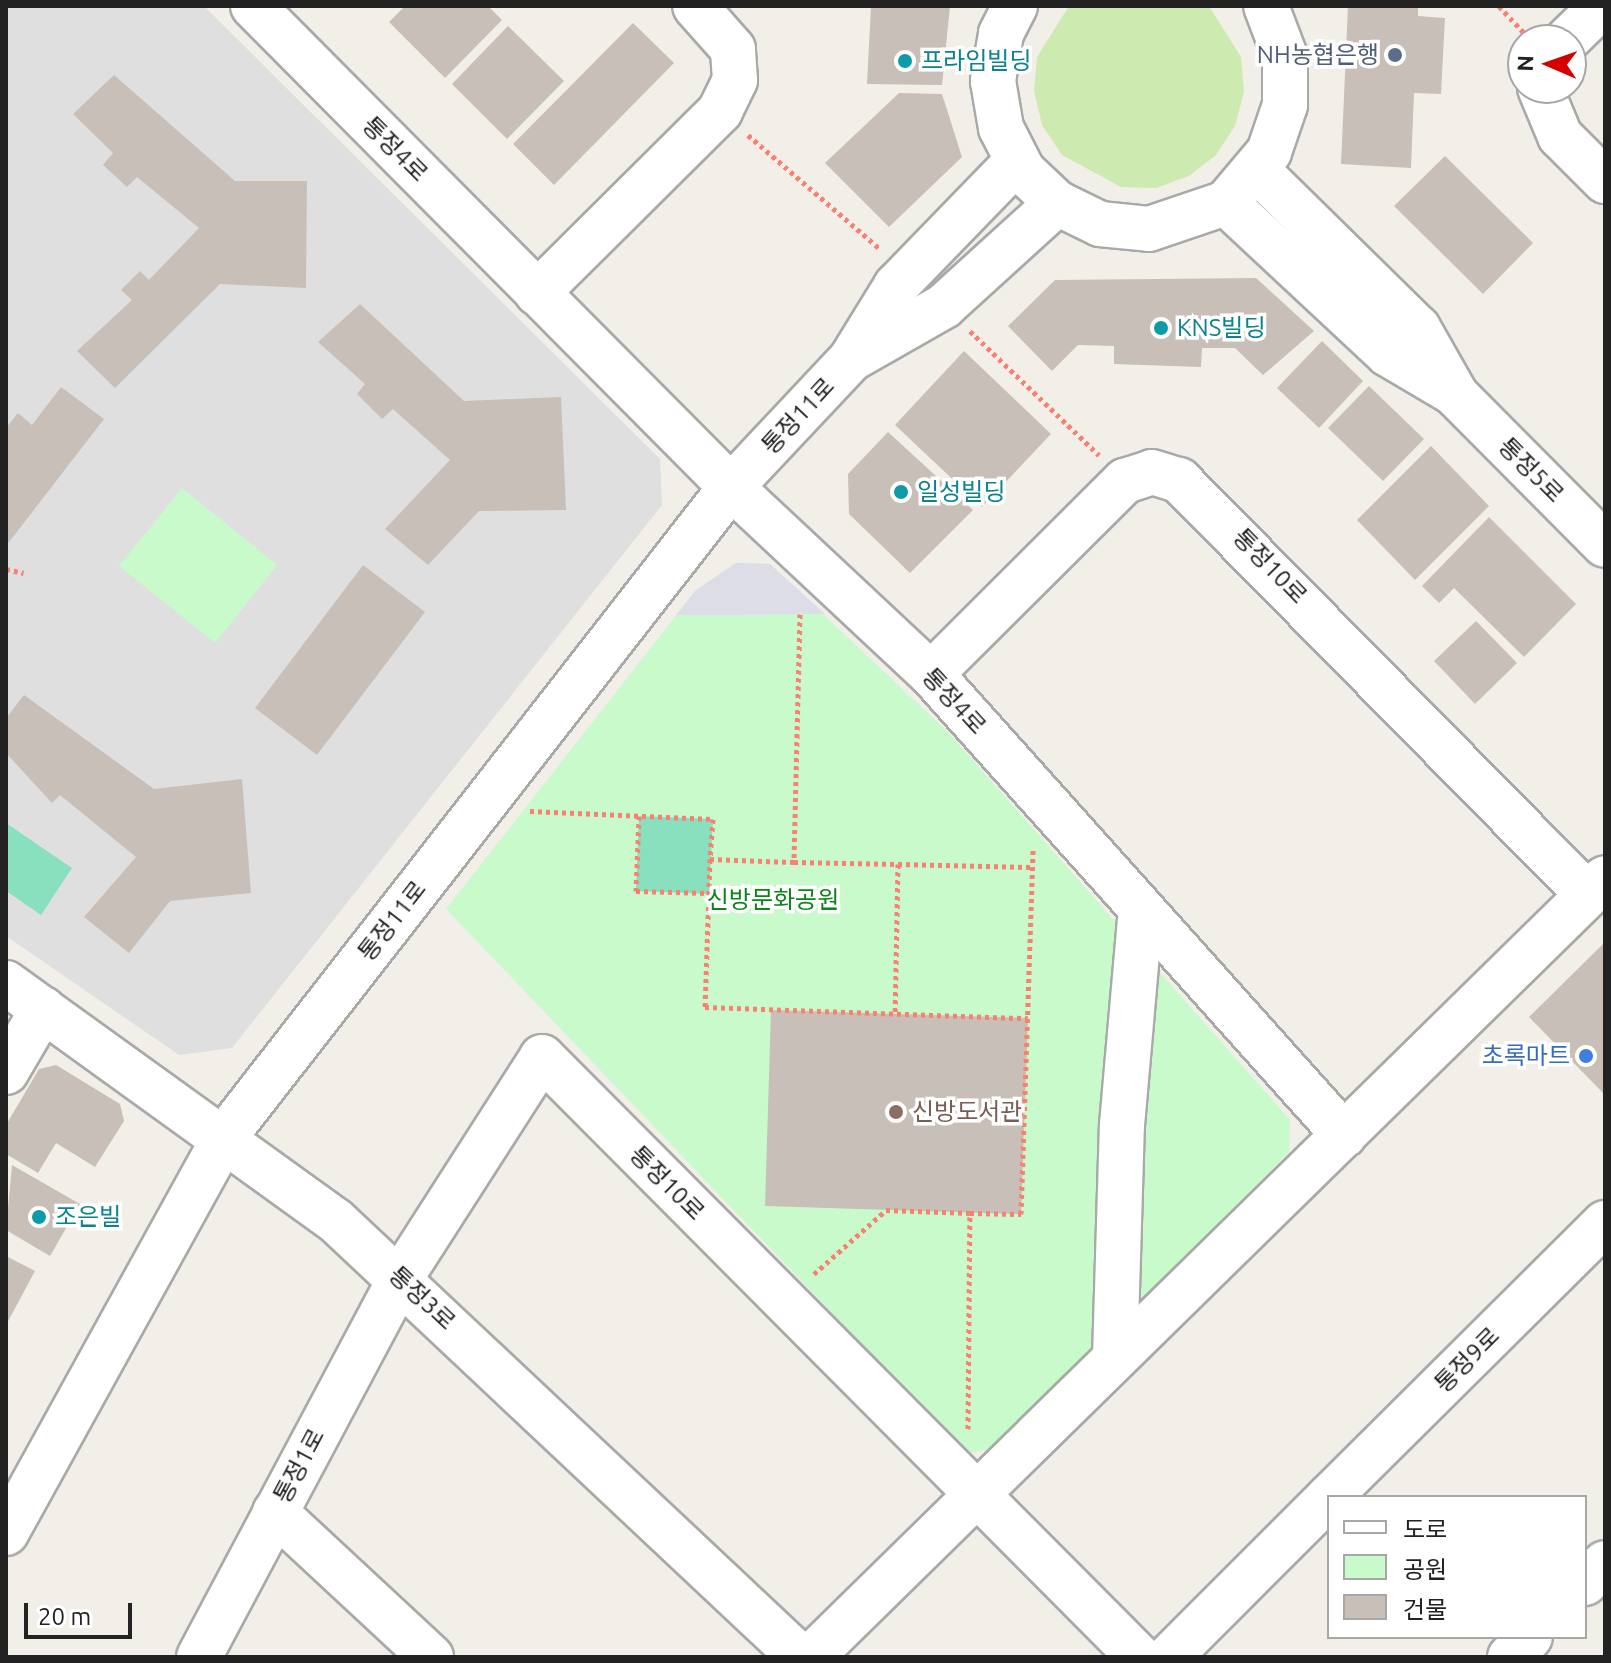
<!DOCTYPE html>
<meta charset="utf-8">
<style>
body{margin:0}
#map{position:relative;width:1611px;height:1663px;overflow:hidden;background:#f2efe9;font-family:Ubuntu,"Noto Sans KR",sans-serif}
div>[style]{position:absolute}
.residential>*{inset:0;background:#e0dfdf}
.grass>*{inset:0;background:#cdebb0}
.park>*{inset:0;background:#c8facc}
.pitch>*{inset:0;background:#88e0be}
.plaza>*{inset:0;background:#dddde8}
.building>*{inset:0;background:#c7bfb8}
.path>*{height:5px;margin-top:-2.5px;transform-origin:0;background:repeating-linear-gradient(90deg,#fa8072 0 4px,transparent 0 8px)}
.roads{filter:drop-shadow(2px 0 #a9a9a9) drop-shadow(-2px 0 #a9a9a9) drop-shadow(0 2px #a9a9a9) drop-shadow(0 -2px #a9a9a9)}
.minor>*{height:44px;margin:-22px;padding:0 22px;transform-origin:22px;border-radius:22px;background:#fff}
.dots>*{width:22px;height:22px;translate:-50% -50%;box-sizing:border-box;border:4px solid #fff;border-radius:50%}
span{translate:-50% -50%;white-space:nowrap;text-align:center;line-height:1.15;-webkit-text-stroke:7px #fff;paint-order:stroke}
.service-label{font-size:24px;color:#4e5e75}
.right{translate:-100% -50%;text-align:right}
.culture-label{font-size:24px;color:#0d838f}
.left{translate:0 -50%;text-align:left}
.street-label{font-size:24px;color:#222}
.park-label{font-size:24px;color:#0c8416}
.shop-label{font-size:24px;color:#366cbe}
.education-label{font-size:24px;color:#785e54}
.frame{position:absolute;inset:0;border:8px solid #222;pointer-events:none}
.legend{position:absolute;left:1327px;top:1495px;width:260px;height:144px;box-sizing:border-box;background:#fff;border:2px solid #a7a7a7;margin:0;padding:10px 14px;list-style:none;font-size:24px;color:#222}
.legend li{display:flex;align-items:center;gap:16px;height:40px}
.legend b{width:40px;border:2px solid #a7a7a7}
.north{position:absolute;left:1507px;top:24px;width:80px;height:80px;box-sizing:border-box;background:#fff;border:2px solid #a7a7a7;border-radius:50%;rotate:272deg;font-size:22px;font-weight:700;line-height:32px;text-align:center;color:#222}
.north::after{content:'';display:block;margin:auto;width:28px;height:36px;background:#d40000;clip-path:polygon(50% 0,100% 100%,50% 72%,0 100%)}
.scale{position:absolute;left:24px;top:1603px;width:108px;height:36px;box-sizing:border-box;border:4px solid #222;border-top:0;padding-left:10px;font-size:24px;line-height:28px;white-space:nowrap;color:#222;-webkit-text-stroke:6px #fff;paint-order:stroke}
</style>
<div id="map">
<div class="residential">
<i style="clip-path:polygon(6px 6px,204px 6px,660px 459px,662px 505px,232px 1048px,179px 1055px,6px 936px)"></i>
</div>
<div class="grass">
<i style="clip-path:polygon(1069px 6px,1209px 6px,1241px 57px,1244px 92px,1235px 126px,1216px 155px,1189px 176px,1156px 188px,1121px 187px,1062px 155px,1042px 125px,1034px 91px,1037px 57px)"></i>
</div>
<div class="park">
<i style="clip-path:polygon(182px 488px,277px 565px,215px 643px,119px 566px)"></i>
<i style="clip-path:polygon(736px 563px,770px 564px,948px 732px,1290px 1120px,1289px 1152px,990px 1449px,967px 1454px,446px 909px,696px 590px)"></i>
</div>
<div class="pitch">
<i style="clip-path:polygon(639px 816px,713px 819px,709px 894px,636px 891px)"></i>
<i style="clip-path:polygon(6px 823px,72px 868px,41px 915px,6px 891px)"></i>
</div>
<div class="plaza">
<i style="clip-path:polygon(736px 563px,770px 564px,825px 614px,676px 615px,696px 590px)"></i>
</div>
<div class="building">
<i style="clip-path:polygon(405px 6px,488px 6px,502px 20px,445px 78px,389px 22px)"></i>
<i style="clip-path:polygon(871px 6px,950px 6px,942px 85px,867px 84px)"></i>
<i style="clip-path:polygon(1348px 6px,1418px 6px,1418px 16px,1445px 18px,1441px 94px,1414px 93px,1411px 168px,1341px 164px)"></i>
<i style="clip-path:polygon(633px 23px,674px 63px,554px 185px,513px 144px)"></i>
<i style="clip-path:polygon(508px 26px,564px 81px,507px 139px,452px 84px)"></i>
<i style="clip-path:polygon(114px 75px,235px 181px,307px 181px,306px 288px,220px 284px,115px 388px,77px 351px,132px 300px,121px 290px,140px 271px,149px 280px,199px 228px,137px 177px,127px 187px,103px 165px,113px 153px,73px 114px)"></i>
<i style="clip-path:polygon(899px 93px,942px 94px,962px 157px,889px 227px,825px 163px)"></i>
<i style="clip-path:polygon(1445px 156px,1533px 243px,1483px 294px,1394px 206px)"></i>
<i style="clip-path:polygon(1256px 278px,1314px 331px,1263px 375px,1235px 348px,1202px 348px,1201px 367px,1114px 364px,1114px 346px,1078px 345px,1052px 371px,1008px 326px,1055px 280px)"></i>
<i style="clip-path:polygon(360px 304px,464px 401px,561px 397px,566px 510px,479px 511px,428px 565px,385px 529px,450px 460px,393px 409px,382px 419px,357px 394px,365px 384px,318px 342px)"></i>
<i style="clip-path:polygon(1322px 341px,1363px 381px,1319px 428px,1277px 388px)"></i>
<i style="clip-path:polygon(964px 351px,1051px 434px,982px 507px,895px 425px)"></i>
<i style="clip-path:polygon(1369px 386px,1424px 439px,1383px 481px,1328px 428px)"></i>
<i style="clip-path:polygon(61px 387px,104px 419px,6px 546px,6px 428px,18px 413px,32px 425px)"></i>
<i style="clip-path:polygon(888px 432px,973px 510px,910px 573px,849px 514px,848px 474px)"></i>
<i style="clip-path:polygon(1431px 446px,1489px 506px,1415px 580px,1357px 520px)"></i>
<i style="clip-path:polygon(1489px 517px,1576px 604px,1524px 657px,1454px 588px,1439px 603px,1422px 586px)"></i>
<i style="clip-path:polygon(363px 565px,425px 612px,317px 755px,255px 708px)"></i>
<i style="clip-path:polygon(1476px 621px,1517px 663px,1475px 704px,1434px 661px)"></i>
<i style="clip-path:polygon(24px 695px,154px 789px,242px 779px,251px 893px,170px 901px,129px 953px,84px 917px,136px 857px,60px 795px,52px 803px,6px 753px,6px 718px)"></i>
<i style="clip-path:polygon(1605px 942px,1605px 1095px,1529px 1017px)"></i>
<i style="clip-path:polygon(771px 1010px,1028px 1018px,1021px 1214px,765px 1206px)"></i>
<i style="clip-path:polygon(56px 1065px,120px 1104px,124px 1121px,95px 1167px,56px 1143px,38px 1173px,6px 1154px,6px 1125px,39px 1069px)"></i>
<i style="clip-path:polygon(12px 1165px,80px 1204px,50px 1256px,6px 1230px)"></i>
<i style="clip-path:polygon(6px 1256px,35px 1271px,6px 1325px)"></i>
</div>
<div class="path">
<i style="left:1499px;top:6px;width:41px;rotate:47deg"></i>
<i style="left:748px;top:135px;width:174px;rotate:40.8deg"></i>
<i style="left:970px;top:331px;width:179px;rotate:43.9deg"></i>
<i style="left:6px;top:569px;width:18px;rotate:13deg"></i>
<i style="left:800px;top:614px;width:248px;rotate:91.4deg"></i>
<i style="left:794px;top:862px;width:104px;rotate:1.1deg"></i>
<i style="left:898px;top:864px;width:150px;rotate:91.1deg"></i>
<i style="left:530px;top:811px;width:183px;rotate:2.5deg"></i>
<i style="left:713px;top:819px;width:40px;rotate:94.3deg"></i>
<i style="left:639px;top:816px;width:75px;rotate:92.3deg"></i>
<i style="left:636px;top:891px;width:73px;rotate:1.6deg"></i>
<i style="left:794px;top:862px;width:84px;rotate:-178deg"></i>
<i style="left:710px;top:859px;width:148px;rotate:91.9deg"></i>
<i style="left:705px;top:1007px;width:323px;rotate:2deg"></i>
<i style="left:898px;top:864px;width:134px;rotate:1.3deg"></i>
<i style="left:814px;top:1274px;width:96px;rotate:-41.6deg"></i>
<i style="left:886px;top:1210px;width:84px;rotate:2deg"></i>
<i style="left:968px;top:1429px;width:216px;rotate:-89.5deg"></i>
<i style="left:970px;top:1213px;width:51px;rotate:1.1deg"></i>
<i style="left:1021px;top:1214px;width:366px;rotate:-88.1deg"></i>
</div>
<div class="roads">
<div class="minor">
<i style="left:253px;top:6px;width:678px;rotate:45.18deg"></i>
<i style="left:731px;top:487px;width:274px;rotate:43.1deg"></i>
<i style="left:931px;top:674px;width:619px;rotate:48.14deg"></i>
<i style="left:1015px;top:6px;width:31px;rotate:117deg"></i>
<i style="left:1001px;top:34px;width:48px;rotate:99.7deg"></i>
<i style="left:993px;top:81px;width:48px;rotate:80.3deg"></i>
<i style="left:1001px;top:128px;width:48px;rotate:62.9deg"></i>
<i style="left:1023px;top:171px;width:47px;rotate:43.3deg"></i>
<i style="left:1057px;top:203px;width:48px;rotate:26deg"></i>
<i style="left:1100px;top:224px;width:49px;rotate:5.8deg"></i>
<i style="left:1149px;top:229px;width:81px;rotate:-18.7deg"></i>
<i style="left:1226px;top:203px;width:67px;rotate:-49.9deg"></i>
<i style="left:1269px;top:152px;width:50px;rotate:-71.2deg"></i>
<i style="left:1285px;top:105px;width:49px;rotate:-90deg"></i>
<i style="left:1285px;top:56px;width:53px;rotate:-110.8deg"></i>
<i style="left:1567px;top:40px;width:49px;rotate:-44.2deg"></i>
<i style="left:1540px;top:88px;width:52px;rotate:67.4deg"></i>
<i style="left:1560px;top:136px;width:64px;rotate:45deg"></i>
<i style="left:1258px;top:171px;width:224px;rotate:44.5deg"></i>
<i style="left:1418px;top:328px;width:77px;rotate:60.4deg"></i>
<i style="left:1456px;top:395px;width:211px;rotate:45.2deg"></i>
<i style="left:1226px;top:203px;width:221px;rotate:43deg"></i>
<i style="left:1388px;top:354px;width:77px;rotate:30.6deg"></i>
<i style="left:537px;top:293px;width:258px;rotate:-44.8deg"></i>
<i style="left:720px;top:111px;width:34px;rotate:-64deg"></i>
<i style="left:735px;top:80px;width:31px;rotate:-94deg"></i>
<i style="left:733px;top:49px;width:57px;rotate:-131.5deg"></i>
<i style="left:853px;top:358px;width:105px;rotate:-29.7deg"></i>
<i style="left:944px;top:306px;width:153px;rotate:-42.3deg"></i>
<i style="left:931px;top:674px;width:274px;rotate:-44.9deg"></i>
<i style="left:1125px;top:481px;width:28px;rotate:-18deg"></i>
<i style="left:1152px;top:472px;width:28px;rotate:17deg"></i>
<i style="left:1179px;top:480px;width:581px;rotate:45.42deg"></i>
<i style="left:6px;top:983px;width:405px;rotate:35.8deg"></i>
<i style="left:335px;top:1220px;width:638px;rotate:43.22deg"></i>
<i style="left:6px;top:1072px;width:73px;rotate:-59.6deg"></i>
<i style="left:1115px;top:1358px;width:233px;rotate:-88.3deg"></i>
<i style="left:1122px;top:1125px;width:217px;rotate:-85deg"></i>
<i style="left:1329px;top:1497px;width:389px;rotate:-44.8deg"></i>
<i style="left:275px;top:1512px;width:213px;rotate:42.9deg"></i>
<i style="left:6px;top:1533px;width:453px;rotate:-61.1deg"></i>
<i style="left:225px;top:1136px;width:823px;rotate:-52.06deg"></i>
<i style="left:731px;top:487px;width:175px;rotate:-46.8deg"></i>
<i style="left:851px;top:359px;width:86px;rotate:-58.3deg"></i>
<i style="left:896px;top:286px;width:174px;rotate:-45.9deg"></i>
<i style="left:1585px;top:1583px;width:28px;rotate:-45deg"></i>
<i style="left:199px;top:1657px;width:430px;rotate:-62deg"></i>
<i style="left:401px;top:1277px;width:261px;rotate:-57.3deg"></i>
<i style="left:542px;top:1057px;width:846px;rotate:45.14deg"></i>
<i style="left:811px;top:1657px;width:1112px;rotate:-44.45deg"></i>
<i style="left:1169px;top:1657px;width:226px;rotate:-45deg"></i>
<i style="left:1510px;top:1657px;width:28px;rotate:-45deg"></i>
</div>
</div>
<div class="dots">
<i style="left:1395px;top:55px;background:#5c6f8a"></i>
<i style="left:905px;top:61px;background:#0f9aa8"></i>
<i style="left:1161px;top:328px;background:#0f9aa8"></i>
<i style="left:901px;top:492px;background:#0f9aa8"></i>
<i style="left:1586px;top:1056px;background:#3f7fe0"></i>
<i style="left:896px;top:1112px;background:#8d6e63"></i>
<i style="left:39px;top:1217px;background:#0f9aa8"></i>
</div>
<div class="service-label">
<span class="right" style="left:1379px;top:55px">NH농협은행</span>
</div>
<div class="culture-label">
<span class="left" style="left:921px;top:61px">프라임빌딩</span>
<span class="left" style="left:1177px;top:328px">KNS빌딩</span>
<span class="left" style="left:917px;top:492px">일성빌딩</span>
<span class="left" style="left:55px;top:1217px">조은빌</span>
</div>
<div class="street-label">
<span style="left:395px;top:149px;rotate:45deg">통정4로</span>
<span style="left:798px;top:416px;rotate:-47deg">통정11로</span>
<span style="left:1531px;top:470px;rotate:45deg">통정5로</span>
<span style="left:1270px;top:566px;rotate:46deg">통정10로</span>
<span style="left:954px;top:701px;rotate:47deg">통정4로</span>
<span style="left:392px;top:921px;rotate:-52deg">통정11로</span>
<span style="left:667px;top:1183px;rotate:45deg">통정10로</span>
<span style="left:422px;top:1298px;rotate:43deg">통정3로</span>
<span style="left:1467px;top:1360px;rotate:-45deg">통정9로</span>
<span style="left:299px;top:1466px;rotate:-62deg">통정1로</span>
</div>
<div class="park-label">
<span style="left:773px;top:900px">신방문화공원</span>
</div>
<div class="shop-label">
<span class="right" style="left:1570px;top:1056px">초록마트</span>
</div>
<div class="education-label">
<span class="left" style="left:912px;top:1112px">신방도서관</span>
</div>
<div class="frame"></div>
<ul class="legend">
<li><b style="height:10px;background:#fff"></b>도로</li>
<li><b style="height:22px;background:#c8facc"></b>공원</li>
<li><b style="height:22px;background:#c7bfb8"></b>건물</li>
</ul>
<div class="north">N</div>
<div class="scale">20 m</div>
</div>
